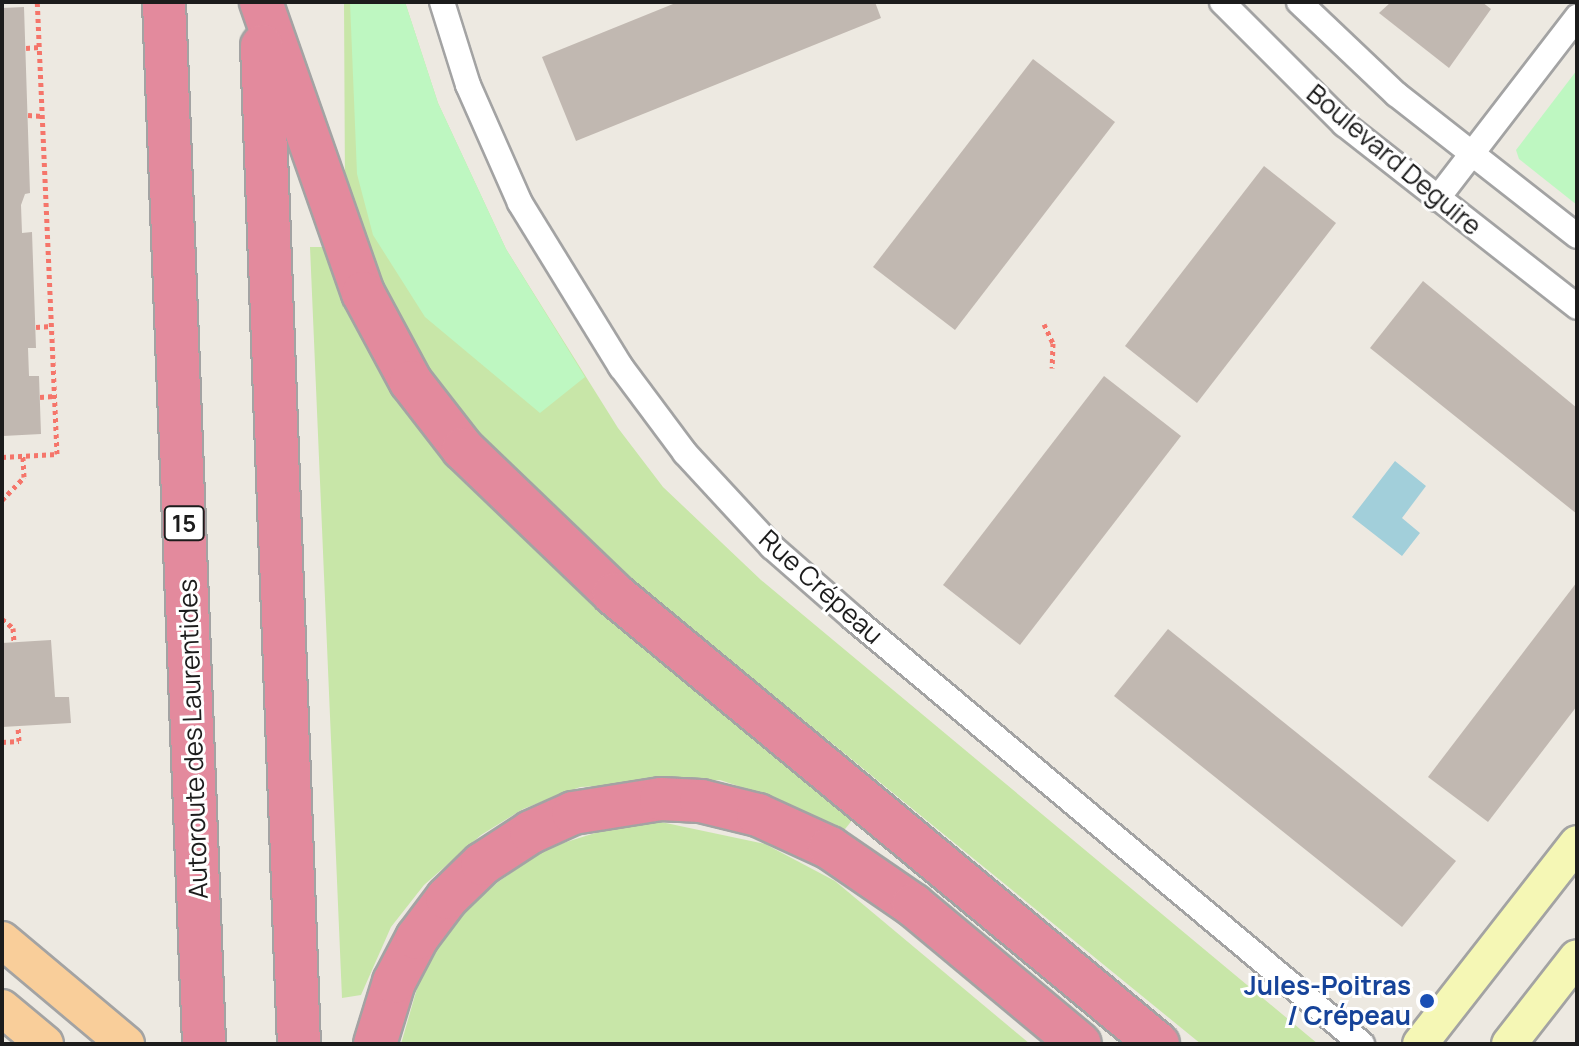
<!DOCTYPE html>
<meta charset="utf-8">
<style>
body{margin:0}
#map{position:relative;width:1579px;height:1046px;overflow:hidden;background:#ede9e1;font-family:Manrope,sans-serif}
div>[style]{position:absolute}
.grass>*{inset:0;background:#c8e6a8}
.park>*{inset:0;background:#bef7c1}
.water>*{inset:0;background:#a2cfda}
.building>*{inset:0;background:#c1b8b1}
.path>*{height:5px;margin-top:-2.5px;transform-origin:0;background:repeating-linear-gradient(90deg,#f5756a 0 4px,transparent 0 8px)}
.roads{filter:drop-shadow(2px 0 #a3a3a3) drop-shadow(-2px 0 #a3a3a3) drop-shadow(0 2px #a3a3a3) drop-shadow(0 -2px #a3a3a3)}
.street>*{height:24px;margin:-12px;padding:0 12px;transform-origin:12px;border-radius:12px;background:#fff}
.secondary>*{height:34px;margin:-17px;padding:0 17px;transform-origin:17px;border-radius:17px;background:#f5f7b5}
.primary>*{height:36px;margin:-18px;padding:0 18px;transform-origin:18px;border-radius:18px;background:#f9ce9a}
.highway>*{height:42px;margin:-21px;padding:0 21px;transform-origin:21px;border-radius:21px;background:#e38a9d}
.dots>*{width:22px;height:22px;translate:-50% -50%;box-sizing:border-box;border:4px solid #fff;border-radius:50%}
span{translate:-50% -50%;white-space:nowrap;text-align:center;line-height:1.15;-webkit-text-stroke:6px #fff;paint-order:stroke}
.shield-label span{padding:2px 6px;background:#fff;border:2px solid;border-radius:6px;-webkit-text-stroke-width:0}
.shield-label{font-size:24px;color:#1c1c1c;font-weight:700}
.street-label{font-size:26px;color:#1c1c1c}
.transit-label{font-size:26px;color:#164399;font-weight:700}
.right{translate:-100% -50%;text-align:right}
.frame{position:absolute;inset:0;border:4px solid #1c1c1c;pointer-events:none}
</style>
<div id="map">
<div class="grass">
<i style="clip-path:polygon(344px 2px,405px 2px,438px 103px,506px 249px,618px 428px,663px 487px,761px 580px,1318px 1044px,1201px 1044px,547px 511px,463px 418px,393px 313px,345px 192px)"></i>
<i style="clip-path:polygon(310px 247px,322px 247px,381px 370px,448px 465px,501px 517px,853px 819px,842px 833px,771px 797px,720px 780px,580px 787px,523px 809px,481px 835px,424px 885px,391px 927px,361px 995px,342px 998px)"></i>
<i style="clip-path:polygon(661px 822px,765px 844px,835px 881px,1030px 1044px,401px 1044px,424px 964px,465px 911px,498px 882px,547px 848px,608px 829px)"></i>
</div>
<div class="park">
<i style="clip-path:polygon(350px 2px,405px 2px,438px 103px,506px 249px,585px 377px,540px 413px,425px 317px,373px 235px,357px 174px)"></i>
<i style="clip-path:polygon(1577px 70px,1577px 205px,1519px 159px,1516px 150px)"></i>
</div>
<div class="water">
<i style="clip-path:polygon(1395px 461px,1426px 486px,1402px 518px,1420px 533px,1402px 556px,1352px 517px)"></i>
</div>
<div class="building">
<i style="clip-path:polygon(678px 2px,875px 2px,881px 18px,576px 141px,542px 57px)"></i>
<i style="clip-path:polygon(1391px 2px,1482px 2px,1491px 9px,1449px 68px,1379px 13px)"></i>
<i style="clip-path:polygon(24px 7px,30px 193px,25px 194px,21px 205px,22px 233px,32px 232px,36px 348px,28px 348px,29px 376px,39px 376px,41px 434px,3px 436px,2px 8px)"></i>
<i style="clip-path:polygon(1033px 59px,1115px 122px,955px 330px,873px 267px)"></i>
<i style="clip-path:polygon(1264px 166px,1336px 223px,1197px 403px,1125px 346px)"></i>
<i style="clip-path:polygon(1423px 281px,1577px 408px,1577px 514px,1370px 348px)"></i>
<i style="clip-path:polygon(1104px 376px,1181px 436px,1020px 645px,943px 585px)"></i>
<i style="clip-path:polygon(1577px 582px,1577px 706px,1488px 822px,1428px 777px)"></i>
<i style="clip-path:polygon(1168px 629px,1456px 861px,1402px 927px,1114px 696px)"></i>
<i style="clip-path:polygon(51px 640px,55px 697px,69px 697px,71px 723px,2px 727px,2px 643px)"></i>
</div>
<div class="path">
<i style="left:26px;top:48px;width:13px;rotate:-4deg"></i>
<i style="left:28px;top:115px;width:14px;rotate:4deg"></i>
<i style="left:1044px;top:324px;width:21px;rotate:65deg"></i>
<i style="left:1053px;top:343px;width:25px;rotate:92deg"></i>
<i style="left:36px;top:327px;width:15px;rotate:-4deg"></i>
<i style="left:40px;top:397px;width:14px;rotate:-4deg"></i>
<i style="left:2px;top:457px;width:55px;rotate:-3.1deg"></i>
<i style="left:57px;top:454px;width:452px;rotate:-92.5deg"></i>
<i style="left:2px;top:500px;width:32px;rotate:-46deg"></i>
<i style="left:24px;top:477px;width:21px;rotate:-93deg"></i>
<i style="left:2px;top:619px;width:14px;rotate:39deg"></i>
<i style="left:13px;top:628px;width:14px;rotate:86deg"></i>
<i style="left:2px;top:742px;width:17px;rotate:-3deg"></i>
<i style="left:19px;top:741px;width:15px;rotate:-94deg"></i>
</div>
<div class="roads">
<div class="street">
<i style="left:442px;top:2px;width:87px;rotate:72.6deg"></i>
<i style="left:468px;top:85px;width:129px;rotate:66.2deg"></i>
<i style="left:520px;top:203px;width:193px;rotate:58.4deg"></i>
<i style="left:621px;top:367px;width:107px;rotate:53.3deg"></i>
<i style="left:685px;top:453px;width:128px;rotate:47.2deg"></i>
<i style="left:772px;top:547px;width:108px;rotate:41.2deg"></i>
<i style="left:853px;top:618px;width:664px;rotate:39.93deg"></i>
<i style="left:1222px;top:2px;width:173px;rotate:45deg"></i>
<i style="left:1344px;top:124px;width:296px;rotate:38.1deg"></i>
<i style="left:1299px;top:2px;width:134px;rotate:43.5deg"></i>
<i style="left:1396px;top:94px;width:230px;rotate:38.1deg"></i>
<i style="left:1437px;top:199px;width:230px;rotate:-52.4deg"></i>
</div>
<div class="secondary">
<i style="left:1420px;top:1044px;width:255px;rotate:-52deg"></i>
<i style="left:1509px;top:1044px;width:110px;rotate:-52deg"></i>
</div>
<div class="primary">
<i style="left:2px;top:940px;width:162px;rotate:40deg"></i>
<i style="left:2px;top:1008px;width:56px;rotate:39.9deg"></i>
</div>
<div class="highway">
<i style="left:164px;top:2px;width:1043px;rotate:87.8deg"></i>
<i style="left:261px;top:2px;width:308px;rotate:70.7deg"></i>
<i style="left:363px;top:293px;width:101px;rotate:61.7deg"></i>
<i style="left:411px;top:382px;width:85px;rotate:52.2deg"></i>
<i style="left:463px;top:449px;width:209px;rotate:43.8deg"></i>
<i style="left:614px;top:594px;width:706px;rotate:39.6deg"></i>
<i style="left:262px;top:46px;width:999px;rotate:87.88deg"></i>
<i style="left:375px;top:1044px;width:65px;rotate:-73deg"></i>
<i style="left:394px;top:982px;width:50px;rotate:-62.4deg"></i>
<i style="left:417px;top:938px;width:50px;rotate:-53.1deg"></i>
<i style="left:447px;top:898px;width:49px;rotate:-44.2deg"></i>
<i style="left:482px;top:864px;width:59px;rotate:-33.1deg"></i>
<i style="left:531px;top:832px;width:46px;rotate:-24.3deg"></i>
<i style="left:573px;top:813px;width:89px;rotate:-9deg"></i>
<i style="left:661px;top:799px;width:40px;rotate:2.9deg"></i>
<i style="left:701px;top:801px;width:59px;rotate:13.8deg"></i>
<i style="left:758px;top:815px;width:79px;rotate:24.6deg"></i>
<i style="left:830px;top:848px;width:101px;rotate:34.5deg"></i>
<i style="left:913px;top:905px;width:217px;rotate:39.8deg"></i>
</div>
</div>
<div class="dots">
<i style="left:1427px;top:1001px;background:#1a4fb4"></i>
</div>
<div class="shield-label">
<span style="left:184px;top:523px">15</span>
</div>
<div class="street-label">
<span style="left:1394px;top:160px;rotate:40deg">Boulevard Deguire</span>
<span style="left:821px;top:587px;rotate:42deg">Rue Crépeau</span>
<span style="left:193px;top:739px;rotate:-92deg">Autoroute des Laurentides</span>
</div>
<div class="transit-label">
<span class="right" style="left:1411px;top:1001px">Jules-Poitras<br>/ Crépeau</span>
</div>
<div class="frame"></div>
</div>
